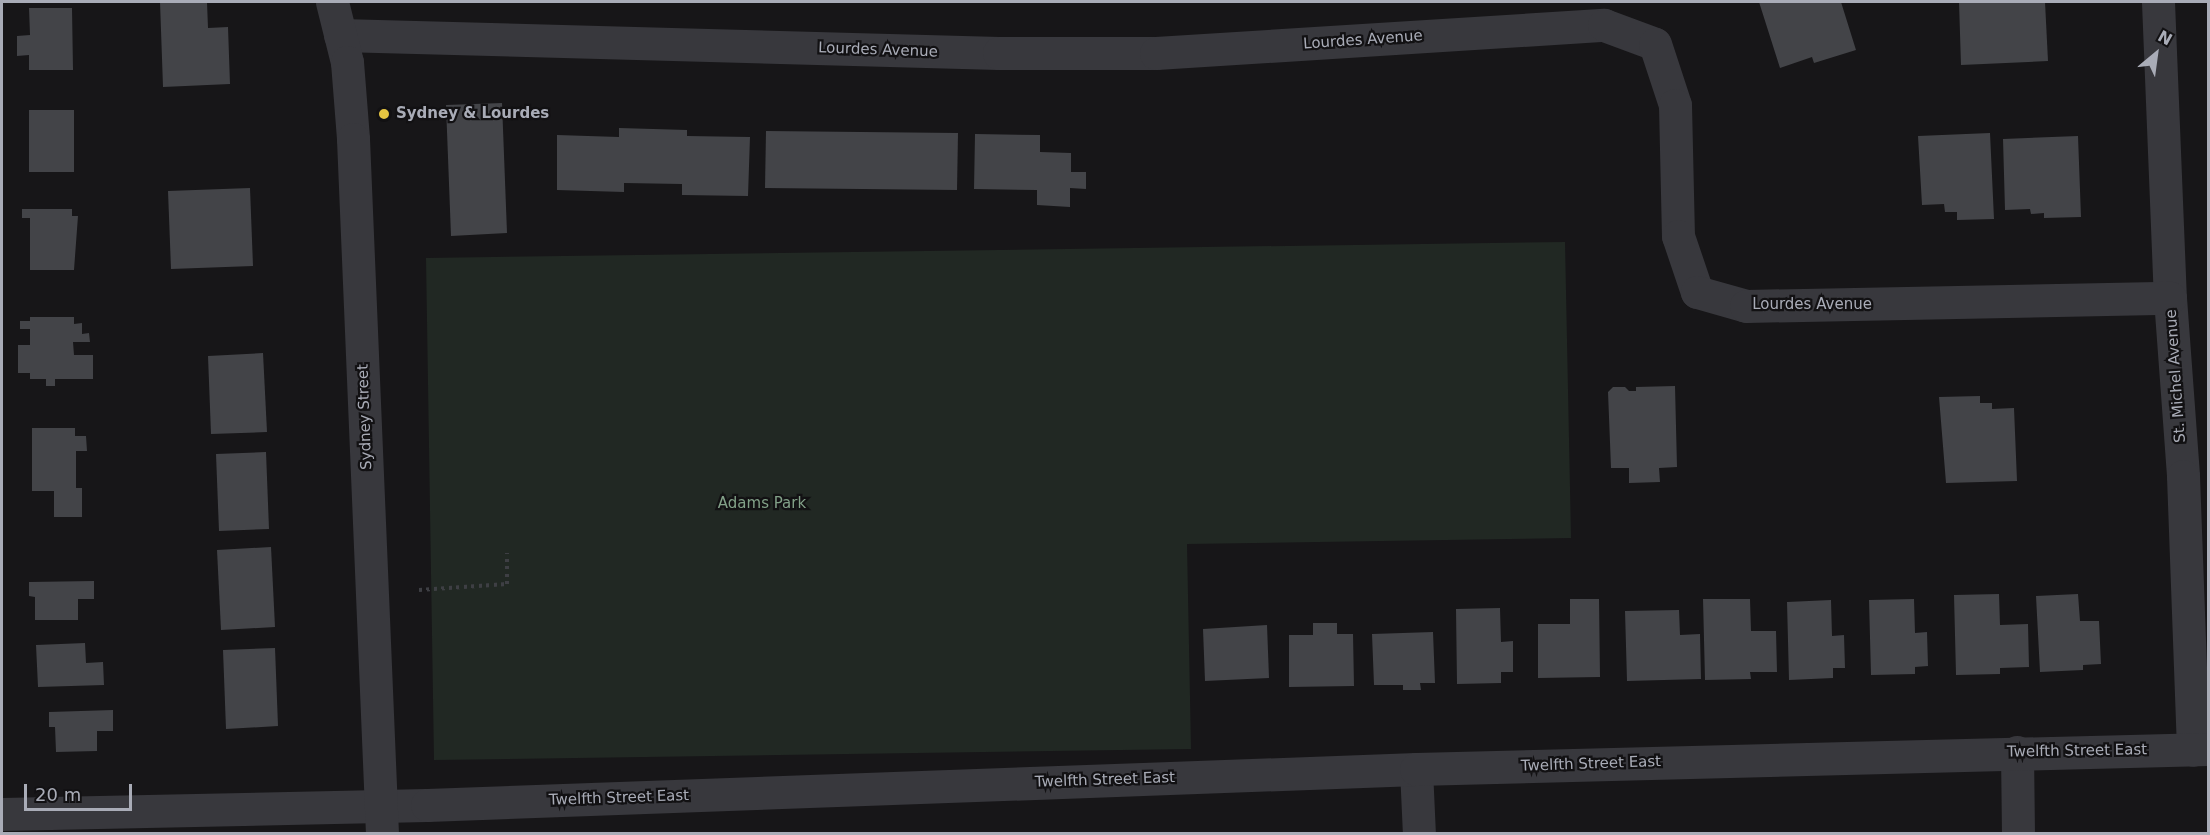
<!DOCTYPE html>
<style>
body{margin:0}
#map{position:relative;width:2210px;height:835px;overflow:hidden;background:#171618;font-family:"DejaVu Sans",sans-serif}
div>[style]{position:absolute}
.green>*{inset:0;background:#212823}
.building>*{inset:0;background:#434448}
.path>*{height:4px;margin-top:-2px;transform-origin:0;background:repeating-linear-gradient(90deg,#3e3f44 0 3px,transparent 0 7.5px)}
.minor>*{height:33px;margin:-16.5px;padding:0 16.5px;transform-origin:16.5px;border-radius:16.5px;background:#38383d}
.tertiary>*{height:33px;margin:-16.5px;padding:0 16.5px;transform-origin:16.5px;border-radius:16.5px;background:#38383d}
.dots>*{width:16px;height:16px;translate:-50% -50%;box-sizing:border-box;border:3px solid #121113;border-radius:50%}
span{translate:-50% -50%;white-space:nowrap;text-align:center;line-height:1.15;-webkit-text-stroke:4.5px #121113;paint-order:stroke}
.street-label{font-size:15px;color:#a9acb7}
.poi-label{font-size:15px;color:#a9acb7;font-weight:700}
.left{translate:0 -50%;text-align:left}
.park-label{font-size:15px;color:#82a188}
.frame{position:absolute;inset:0;border:3px solid #a9acb7;pointer-events:none}
.north{position:absolute;left:2126px;top:24px;width:60px;height:60px;-webkit-text-stroke:4px #121113;paint-order:stroke;rotate:29deg;font-size:16px;font-weight:700;line-height:24px;text-align:center;color:#a9acb7}
.north::after{content:'';display:block;margin:auto;width:21px;height:27px;background:#a9acb7;clip-path:polygon(50% 0,100% 100%,50% 72%,0 100%)}
.scale{position:absolute;left:24px;top:784px;width:108px;height:27px;box-sizing:border-box;border:3px solid #a9acb7;border-top:0;padding-left:8px;font-size:18px;line-height:21px;white-space:nowrap;color:#a9acb7;-webkit-text-stroke:4px #121113;paint-order:stroke}
</style>
<div id="map">
<div class="green">
<i style="clip-path:polygon(1565px 242px,1571px 538px,1187px 544px,1191px 749px,434px 760px,426px 258px)"></i>
</div>
<div class="building">
<i style="clip-path:polygon(160px 2px,207px 2px,208px 28px,228px 27px,230px 84px,163px 87px)"></i>
<i style="clip-path:polygon(1759px 2px,1841px 2px,1856px 50px,1814px 63px,1812px 57px,1780px 68px)"></i>
<i style="clip-path:polygon(1959px 2px,2045px 2px,2048px 61px,1961px 65px)"></i>
<i style="clip-path:polygon(29px 8px,72px 8px,73px 70px,29px 70px,29px 55px,17px 56px,17px 36px,30px 35px)"></i>
<i style="clip-path:polygon(502px 103px,507px 233px,451px 236px,446px 105px)"></i>
<i style="clip-path:polygon(29px 110px,74px 110px,74px 172px,29px 172px)"></i>
<i style="clip-path:polygon(619px 128px,687px 130px,687px 136px,750px 137px,748px 196px,682px 195px,682px 184px,624px 183px,624px 192px,557px 190px,557px 135px,619px 137px)"></i>
<i style="clip-path:polygon(766px 131px,958px 133px,957px 190px,765px 188px)"></i>
<i style="clip-path:polygon(1990px 133px,1994px 219px,1957px 220px,1957px 212px,1945px 212px,1944px 204px,1922px 205px,1918px 136px)"></i>
<i style="clip-path:polygon(975px 134px,1040px 135px,1040px 152px,1071px 153px,1071px 172px,1086px 172px,1086px 189px,1070px 188px,1070px 207px,1037px 205px,1037px 190px,974px 189px)"></i>
<i style="clip-path:polygon(2078px 136px,2081px 217px,2044px 218px,2044px 213px,2031px 214px,2030px 209px,2005px 210px,2003px 139px)"></i>
<i style="clip-path:polygon(250px 188px,253px 266px,171px 269px,168px 191px)"></i>
<i style="clip-path:polygon(22px 209px,72px 209px,72px 216px,78px 216px,74px 270px,30px 270px,30px 218px,22px 218px)"></i>
<i style="clip-path:polygon(30px 317px,74px 317px,74px 324px,82px 323px,82px 334px,89px 333px,90px 342px,73px 342px,74px 355px,93px 355px,93px 379px,55px 379px,55px 386px,46px 386px,46px 379px,30px 379px,30px 373px,18px 373px,18px 345px,30px 345px,30px 329px,20px 329px,20px 321px,30px 321px)"></i>
<i style="clip-path:polygon(263px 353px,267px 432px,211px 434px,208px 356px)"></i>
<i style="clip-path:polygon(1675px 386px,1677px 467px,1659px 468px,1660px 482px,1629px 483px,1629px 468px,1611px 468px,1608px 392px,1613px 387px,1625px 387px,1629px 391px,1636px 391px,1636px 387px)"></i>
<i style="clip-path:polygon(1980px 396px,1980px 403px,1992px 403px,1992px 409px,2014px 408px,2017px 481px,1946px 483px,1939px 397px)"></i>
<i style="clip-path:polygon(32px 428px,75px 428px,75px 436px,86px 436px,87px 451px,76px 451px,76px 488px,82px 488px,82px 517px,54px 517px,54px 491px,32px 491px)"></i>
<i style="clip-path:polygon(266px 452px,269px 529px,219px 531px,216px 454px)"></i>
<i style="clip-path:polygon(271px 547px,275px 627px,221px 630px,217px 550px)"></i>
<i style="clip-path:polygon(94px 581px,94px 599px,78px 599px,78px 620px,35px 620px,35px 597px,29px 596px,29px 582px)"></i>
<i style="clip-path:polygon(1999px 594px,2000px 625px,2028px 624px,2029px 667px,2000px 668px,2000px 674px,1956px 675px,1954px 595px)"></i>
<i style="clip-path:polygon(2078px 594px,2080px 621px,2099px 621px,2101px 664px,2083px 665px,2083px 670px,2040px 672px,2036px 596px)"></i>
<i style="clip-path:polygon(1570px 599px,1599px 599px,1600px 677px,1538px 678px,1538px 624px,1570px 624px)"></i>
<i style="clip-path:polygon(1703px 599px,1750px 599px,1751px 631px,1776px 631px,1777px 672px,1750px 672px,1751px 679px,1705px 680px)"></i>
<i style="clip-path:polygon(1914px 599px,1915px 633px,1927px 632px,1928px 666px,1915px 667px,1915px 674px,1871px 675px,1869px 600px)"></i>
<i style="clip-path:polygon(1831px 600px,1832px 636px,1844px 635px,1845px 668px,1833px 668px,1833px 678px,1789px 680px,1787px 602px)"></i>
<i style="clip-path:polygon(1500px 608px,1501px 642px,1513px 641px,1513px 672px,1501px 672px,1501px 683px,1457px 684px,1456px 609px)"></i>
<i style="clip-path:polygon(1679px 610px,1680px 635px,1700px 634px,1701px 679px,1627px 681px,1625px 611px)"></i>
<i style="clip-path:polygon(1313px 623px,1337px 623px,1337px 634px,1353px 634px,1354px 686px,1289px 687px,1289px 635px,1313px 635px)"></i>
<i style="clip-path:polygon(1267px 625px,1269px 678px,1205px 681px,1203px 629px)"></i>
<i style="clip-path:polygon(1433px 632px,1435px 683px,1420px 683px,1421px 690px,1403px 690px,1403px 685px,1374px 685px,1372px 634px)"></i>
<i style="clip-path:polygon(85px 643px,86px 663px,103px 662px,104px 685px,38px 687px,36px 645px)"></i>
<i style="clip-path:polygon(275px 648px,278px 726px,226px 729px,223px 650px)"></i>
<i style="clip-path:polygon(113px 710px,113px 731px,97px 731px,97px 751px,56px 752px,55px 727px,49px 727px,49px 712px)"></i>
</div>
<div class="path">
<i style="left:419px;top:590px;width:88px;rotate:-3.9deg"></i>
<i style="left:507px;top:584px;width:31px;rotate:-90deg"></i>
</div>
<div class="minor">
<i style="left:2158px;top:2px;width:296px;rotate:87.7deg"></i>
<i style="left:2170px;top:298px;width:178px;rotate:85.8deg"></i>
<i style="left:2183px;top:476px;width:274px;rotate:87.9deg"></i>
<i style="left:340px;top:35px;width:659px;rotate:1.56deg"></i>
<i style="left:999px;top:53px;width:157px"></i>
<i style="left:1156px;top:53px;width:449px;rotate:-3.6deg"></i>
<i style="left:1604px;top:25px;width:54px;rotate:20.4deg"></i>
<i style="left:1655px;top:44px;width:64px;rotate:71.8deg"></i>
<i style="left:1675px;top:105px;width:131px;rotate:88.7deg"></i>
<i style="left:1678px;top:236px;width:59px;rotate:71.3deg"></i>
<i style="left:1697px;top:292px;width:51px;rotate:15.9deg"></i>
<i style="left:1746px;top:306px;width:424px;rotate:-1.1deg"></i>
<i style="left:2017px;top:752px;width:82px;rotate:89.3deg"></i>
<i style="left:1416px;top:769px;width:65px;rotate:87.4deg"></i>
<i style="left:2px;top:814px;width:425px;rotate:-1.2deg"></i>
<i style="left:427px;top:805px;width:990px;rotate:-2.08deg"></i>
<i style="left:1416px;top:769px;width:792px;rotate:-1.45deg"></i>
</div>
<div class="tertiary">
<i style="left:332px;top:2px;width:62px;rotate:76deg"></i>
<i style="left:347px;top:62px;width:77px;rotate:85.5deg"></i>
<i style="left:353px;top:139px;width:696px;rotate:87.61deg"></i>
</div>
<div class="dots">
<i style="left:384px;top:114px;background:#e6c541"></i>
</div>
<div class="street-label">
<span style="left:1363px;top:40px;rotate:-4deg">Lourdes Avenue</span>
<span style="left:878px;top:50px;rotate:2deg">Lourdes Avenue</span>
<span style="left:1812px;top:305px">Lourdes Avenue</span>
<span style="left:2176px;top:376px;rotate:-94deg">St. Michel Avenue</span>
<span style="left:365px;top:417px;rotate:-92deg">Sydney Street</span>
<span style="left:2077px;top:751px;rotate:-1deg">Twelfth Street East</span>
<span style="left:1591px;top:764px;rotate:-2deg">Twelfth Street East</span>
<span style="left:1105px;top:780px;rotate:-2deg">Twelfth Street East</span>
<span style="left:619px;top:798px;rotate:-2deg">Twelfth Street East</span>
</div>
<div class="poi-label">
<span class="left" style="left:396px;top:114px">Sydney &amp; Lourdes</span>
</div>
<div class="park-label">
<span style="left:762px;top:504px">Adams Park</span>
</div>
<div class="frame"></div>
<div class="north">N</div>
<div class="scale">20 m</div>
</div>
